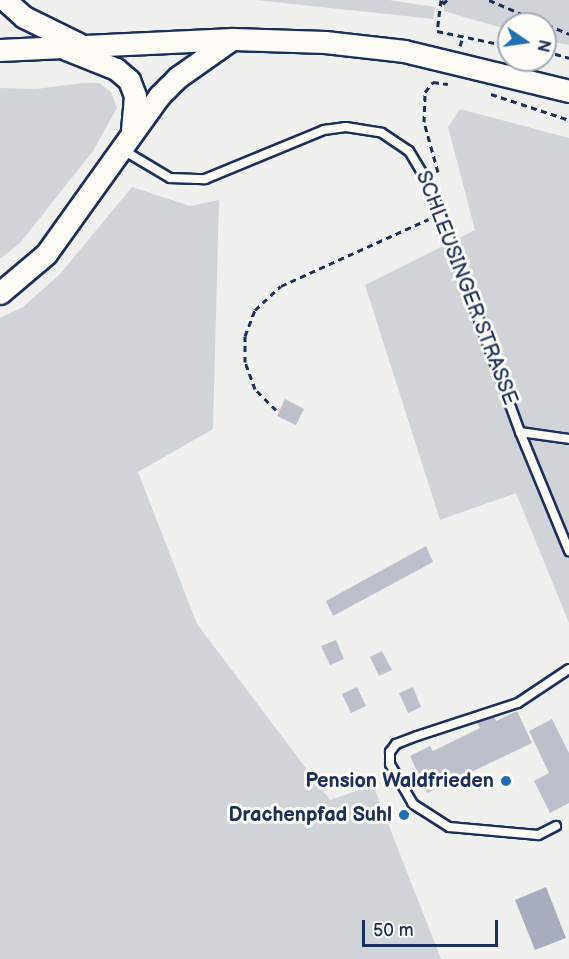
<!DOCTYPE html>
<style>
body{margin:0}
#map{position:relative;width:569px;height:959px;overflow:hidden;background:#f0f0ee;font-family:"Balsamiq Sans",sans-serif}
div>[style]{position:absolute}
.green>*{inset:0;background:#d0d3d8}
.water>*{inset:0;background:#a7adbd}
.building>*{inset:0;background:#bbc0ca}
.path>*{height:3px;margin-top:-1.5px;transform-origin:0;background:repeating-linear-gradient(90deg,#1b2f5e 0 6px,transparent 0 10.5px)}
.roads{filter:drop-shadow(2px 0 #1b2f5e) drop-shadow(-2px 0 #1b2f5e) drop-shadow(0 2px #1b2f5e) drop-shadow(0 -2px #1b2f5e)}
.lane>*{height:8px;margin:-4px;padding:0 4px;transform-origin:4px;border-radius:4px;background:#fdfcf7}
.secondary>*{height:21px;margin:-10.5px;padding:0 10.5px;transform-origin:10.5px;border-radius:10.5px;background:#fdfcf7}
.dots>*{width:16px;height:16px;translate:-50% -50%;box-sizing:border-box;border:3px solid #fdfcf7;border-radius:50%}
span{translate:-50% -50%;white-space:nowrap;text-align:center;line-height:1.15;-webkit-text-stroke:6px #fdfcf7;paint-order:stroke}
.street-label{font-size:20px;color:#1b2f5e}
.poi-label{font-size:20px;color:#1b2f5e;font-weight:700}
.right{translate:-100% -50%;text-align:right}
.north{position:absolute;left:497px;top:12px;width:60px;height:60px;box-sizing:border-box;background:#fdfcf7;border:2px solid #a3aaba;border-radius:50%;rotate:103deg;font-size:16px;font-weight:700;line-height:24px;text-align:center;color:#1b2f5e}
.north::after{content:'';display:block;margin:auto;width:21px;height:27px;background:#1f6fb2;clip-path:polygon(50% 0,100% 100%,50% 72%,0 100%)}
.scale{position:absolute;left:362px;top:920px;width:136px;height:27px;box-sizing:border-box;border:3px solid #1b2f5e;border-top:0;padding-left:8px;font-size:18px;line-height:21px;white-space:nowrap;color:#1b2f5e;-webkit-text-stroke:4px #fdfcf7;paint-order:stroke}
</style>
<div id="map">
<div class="green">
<i style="clip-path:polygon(256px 0,389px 0,435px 7px,433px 19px)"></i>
<i style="clip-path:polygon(444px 0,569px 0,569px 45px,545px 40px,545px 24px,509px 24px,509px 30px,444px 11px)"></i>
<i style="clip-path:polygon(83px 83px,99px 83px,111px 92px,117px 108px,93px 151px,20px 243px,0 259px,0 88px,36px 89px)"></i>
<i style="clip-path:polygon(460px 109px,569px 138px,569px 623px,516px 493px,440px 520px,365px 285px,475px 230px,448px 127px)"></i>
<i style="clip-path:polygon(132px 187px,190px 206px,219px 200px,213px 429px,138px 472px,197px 624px,330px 800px,373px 785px,441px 959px,0 959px,0 318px,23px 307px,60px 274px)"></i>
</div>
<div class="water">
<i style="clip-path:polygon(546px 887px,566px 938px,535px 950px,515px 900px)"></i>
</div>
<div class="building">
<i style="clip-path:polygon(285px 399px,304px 409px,296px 425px,277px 416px)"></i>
<i style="clip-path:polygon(426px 546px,433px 562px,333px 616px,326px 601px)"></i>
<i style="clip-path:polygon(336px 640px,344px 659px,330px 665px,321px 646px)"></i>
<i style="clip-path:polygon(382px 651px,392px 670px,379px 676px,370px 657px)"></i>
<i style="clip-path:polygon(357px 687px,366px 706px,351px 713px,342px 694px)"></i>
<i style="clip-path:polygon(413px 687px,421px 707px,408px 713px,399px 693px)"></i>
<i style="clip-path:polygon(517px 711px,532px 743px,427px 793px,410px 756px,430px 746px,433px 751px,480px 728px,477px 723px,494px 717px,496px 721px)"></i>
<i style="clip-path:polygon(552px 719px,569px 753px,569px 803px,550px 813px,534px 781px,549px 773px,529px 731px)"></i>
</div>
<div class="path">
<i style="left:441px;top:0;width:31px;rotate:97deg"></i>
<i style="left:437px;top:31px;width:74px;rotate:11.8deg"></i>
<i style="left:442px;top:0;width:4px;rotate:76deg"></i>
<i style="left:443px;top:4px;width:6px;rotate:-45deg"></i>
<i style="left:489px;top:0;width:87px;rotate:23deg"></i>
<i style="left:460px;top:46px;width:10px;rotate:-73deg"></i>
<i style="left:545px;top:51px;width:25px;rotate:16deg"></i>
<i style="left:491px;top:94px;width:82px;rotate:18.4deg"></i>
<i style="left:438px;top:172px;width:52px;rotate:-105.6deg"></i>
<i style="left:424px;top:122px;width:30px;rotate:-88deg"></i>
<i style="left:425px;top:92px;width:13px;rotate:-51deg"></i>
<i style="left:433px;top:82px;width:15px;rotate:8deg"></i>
<i style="left:276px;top:410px;width:30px;rotate:-135deg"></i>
<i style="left:255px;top:389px;width:29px;rotate:-110deg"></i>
<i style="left:245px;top:362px;width:26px;rotate:-90deg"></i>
<i style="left:245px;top:336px;width:28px;rotate:-69deg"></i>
<i style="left:255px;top:310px;width:35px;rotate:-43deg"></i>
<i style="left:281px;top:286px;width:162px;rotate:-24.4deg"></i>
</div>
<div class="roads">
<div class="lane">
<i style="left:123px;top:150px;width:55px;rotate:30.8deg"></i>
<i style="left:170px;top:178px;width:35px;rotate:2deg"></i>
<i style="left:205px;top:179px;width:129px;rotate:-22.4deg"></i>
<i style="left:324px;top:130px;width:22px;rotate:-8deg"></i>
<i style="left:346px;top:127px;width:36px;rotate:9deg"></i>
<i style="left:382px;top:133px;width:32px;rotate:34deg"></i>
<i style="left:409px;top:151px;width:41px;rotate:59deg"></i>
<i style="left:430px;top:186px;width:262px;rotate:69.9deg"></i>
<i style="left:520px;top:432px;width:129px;rotate:67.6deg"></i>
<i style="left:520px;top:432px;width:49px;rotate:8.1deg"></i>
<i style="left:556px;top:826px;width:20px;rotate:153deg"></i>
<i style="left:538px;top:835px;width:89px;rotate:-174.9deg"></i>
<i style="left:449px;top:827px;width:43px;rotate:-147.4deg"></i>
<i style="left:413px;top:804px;width:46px;rotate:-119.9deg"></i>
<i style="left:390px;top:764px;width:12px;rotate:-90deg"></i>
<i style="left:390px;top:752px;width:10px;rotate:-53deg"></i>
<i style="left:396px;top:744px;width:22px;rotate:-21deg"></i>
<i style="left:417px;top:736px;width:106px;rotate:-18.1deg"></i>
<i style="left:518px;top:703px;width:61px;rotate:-33.7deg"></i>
</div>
<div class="secondary">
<i style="left:5px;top:0;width:25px;rotate:42deg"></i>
<i style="left:24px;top:17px;width:61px;rotate:26.1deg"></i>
<i style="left:66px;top:49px;width:54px;rotate:21.8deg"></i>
<i style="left:116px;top:69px;width:17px;rotate:40deg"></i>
<i style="left:129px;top:80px;width:17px;rotate:69deg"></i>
<i style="left:135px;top:96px;width:33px;rotate:95deg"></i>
<i style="left:0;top:50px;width:233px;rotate:-2.7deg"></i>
<i style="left:233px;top:39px;width:92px;rotate:1.9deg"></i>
<i style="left:325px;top:42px;width:80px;rotate:6.5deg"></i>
<i style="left:404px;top:51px;width:170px;rotate:13.6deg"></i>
<i style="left:0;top:293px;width:60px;rotate:-40.3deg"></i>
<i style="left:46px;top:254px;width:194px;rotate:-54.4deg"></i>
<i style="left:159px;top:96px;width:27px;rotate:-45deg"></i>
<i style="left:178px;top:77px;width:66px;rotate:-35.1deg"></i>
</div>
</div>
<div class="dots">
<i style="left:506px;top:781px;background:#1f6fb2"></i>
<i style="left:404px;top:815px;background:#1f6fb2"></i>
</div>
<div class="street-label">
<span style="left:466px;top:288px;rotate:69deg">SCHLEUSINGER STRASSE</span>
</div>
<div class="poi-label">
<span class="right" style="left:494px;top:781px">Pension Waldfrieden</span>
<span class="right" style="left:392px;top:815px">Drachenpfad Suhl</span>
</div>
<div class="north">N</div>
<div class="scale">50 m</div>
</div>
